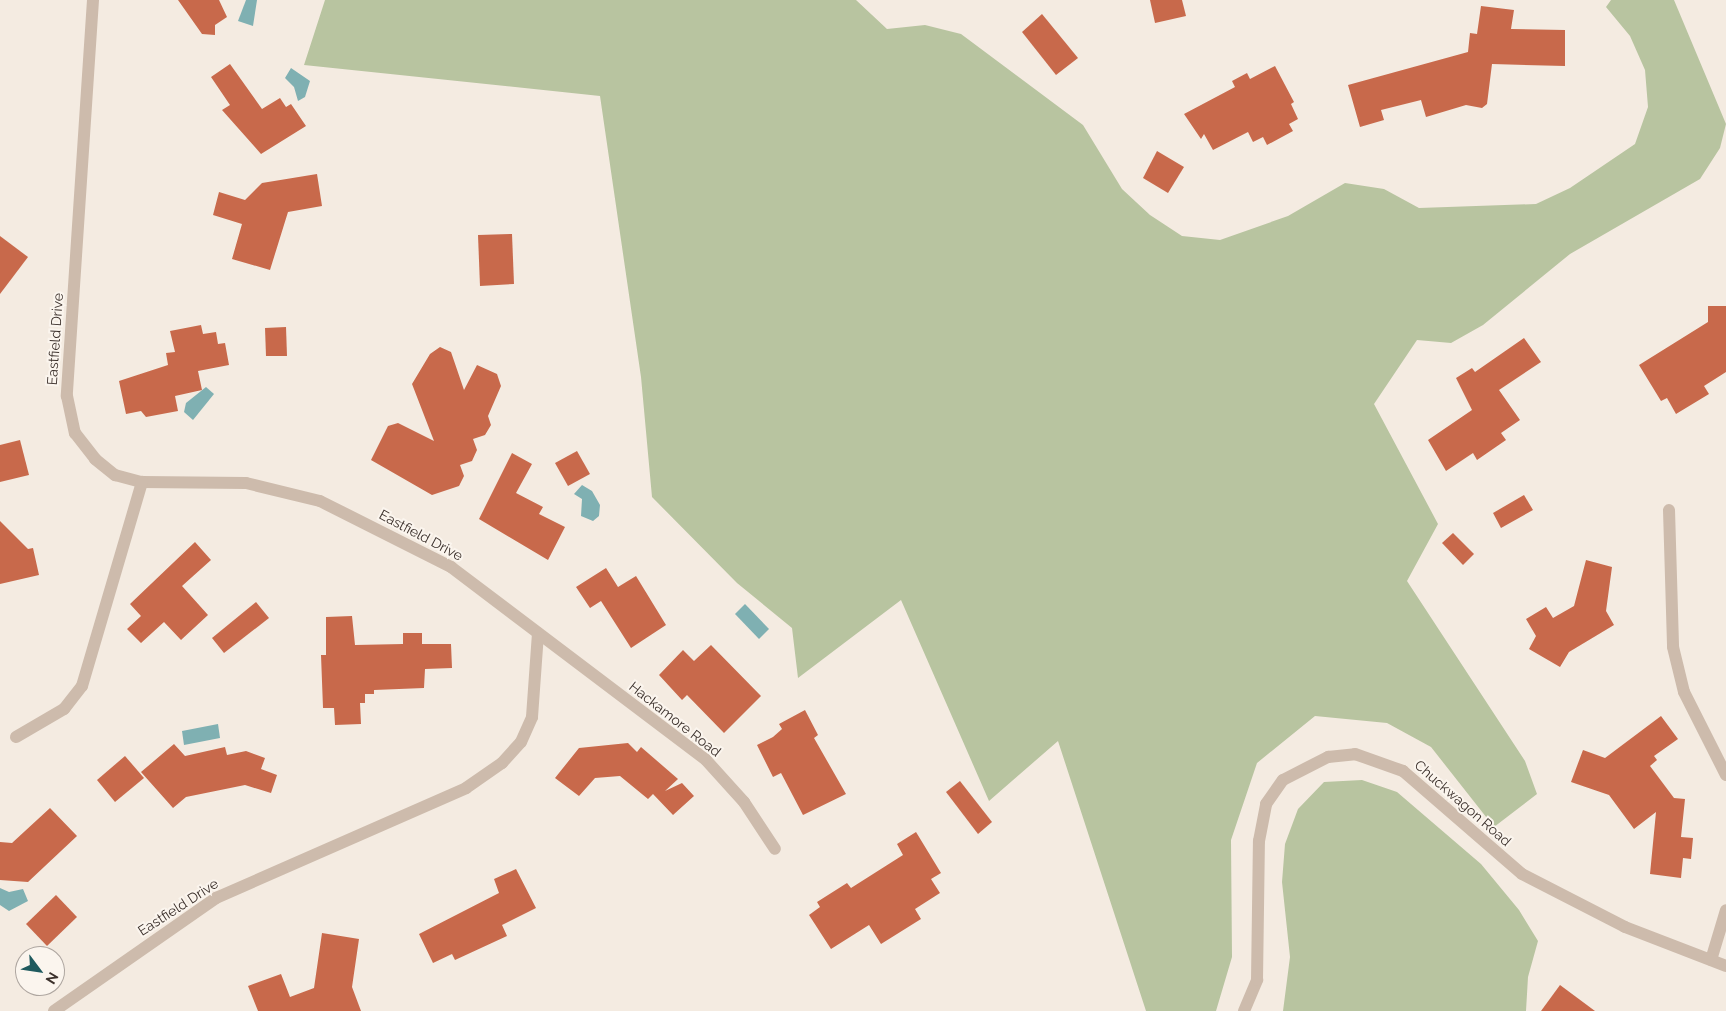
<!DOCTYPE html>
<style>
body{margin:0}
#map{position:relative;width:1726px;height:1011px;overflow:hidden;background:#f4ebe1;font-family:Raleway,sans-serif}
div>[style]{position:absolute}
.green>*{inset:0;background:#b8c4a0}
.water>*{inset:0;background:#7fb0b2}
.building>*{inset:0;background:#c8694b}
.minor>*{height:12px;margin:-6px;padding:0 6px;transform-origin:6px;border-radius:6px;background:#cdbbac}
span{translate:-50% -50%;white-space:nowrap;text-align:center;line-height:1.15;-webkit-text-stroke:4px #fbf5ee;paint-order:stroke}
.street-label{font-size:14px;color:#3b302b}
.north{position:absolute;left:15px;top:946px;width:50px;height:50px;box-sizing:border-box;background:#fbf5ee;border:1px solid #aea6a0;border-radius:50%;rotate:121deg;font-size:14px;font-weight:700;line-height:20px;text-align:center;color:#3b302b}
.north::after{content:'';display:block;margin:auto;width:18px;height:22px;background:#1f5a5e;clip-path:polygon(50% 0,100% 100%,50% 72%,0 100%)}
</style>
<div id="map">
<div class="green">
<i style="clip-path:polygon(325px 0,856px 0,887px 29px,925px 25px,961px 34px,1083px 125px,1122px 189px,1150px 215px,1182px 236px,1220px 240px,1288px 216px,1345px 183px,1384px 189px,1419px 208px,1536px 204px,1570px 188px,1635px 144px,1648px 107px,1645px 70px,1630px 36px,1606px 7px,1611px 0,1674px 0,1726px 124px,1720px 148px,1700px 179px,1570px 254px,1483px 325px,1451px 343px,1417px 340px,1374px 404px,1438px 524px,1407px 581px,1525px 761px,1537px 794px,1494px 827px,1431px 747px,1387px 723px,1315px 716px,1257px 763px,1231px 840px,1232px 957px,1216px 1011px,1146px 1011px,1058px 741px,989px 801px,901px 600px,798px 678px,792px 628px,737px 583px,652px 497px,641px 377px,600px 96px,304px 65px)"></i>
<i style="clip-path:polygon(1362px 780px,1397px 792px,1481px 864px,1519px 910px,1538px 941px,1528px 977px,1526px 1011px,1283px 1011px,1290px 957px,1282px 882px,1285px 844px,1298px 809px,1324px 782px)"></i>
</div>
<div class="water">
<i style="clip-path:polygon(246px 0,257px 0,253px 26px,238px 21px)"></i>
<i style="clip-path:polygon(291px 68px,310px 81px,305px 97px,298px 101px,294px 87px,285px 78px)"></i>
<i style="clip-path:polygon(206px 387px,214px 394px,193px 420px,184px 412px,186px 403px)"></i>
<i style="clip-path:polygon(582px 485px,592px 491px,600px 505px,599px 516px,593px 521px,581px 516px,582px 499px,574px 494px)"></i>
<i style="clip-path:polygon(745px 604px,769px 629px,759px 639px,735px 614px)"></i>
<i style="clip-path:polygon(218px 724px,220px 738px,184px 745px,182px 731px)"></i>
<i style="clip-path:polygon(0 888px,9px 892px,23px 889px,28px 901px,9px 911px,0 905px)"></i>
</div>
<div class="building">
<i style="clip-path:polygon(178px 0,219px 0,227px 17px,215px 25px,215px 35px,202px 34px)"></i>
<i style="clip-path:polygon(1150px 0,1182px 0,1186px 16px,1155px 23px)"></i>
<i style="clip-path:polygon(1481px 6px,1514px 10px,1511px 29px,1565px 30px,1565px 66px,1492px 64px,1487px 104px,1482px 108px,1466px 105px,1426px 117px,1421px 100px,1381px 110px,1384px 120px,1360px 127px,1348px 85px,1468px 52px,1470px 33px,1477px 34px)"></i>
<i style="clip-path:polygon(1042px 14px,1078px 58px,1056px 75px,1022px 32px)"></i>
<i style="clip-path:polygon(230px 64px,262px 109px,280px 98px,286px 107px,291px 104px,306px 126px,261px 154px,222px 110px,230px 105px,211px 77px)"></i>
<i style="clip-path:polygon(1275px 66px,1294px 102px,1291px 104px,1298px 119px,1289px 124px,1293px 131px,1267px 145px,1263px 137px,1253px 142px,1248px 132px,1213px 150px,1204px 134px,1201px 139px,1184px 114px,1235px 87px,1232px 81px,1247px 73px,1250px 79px)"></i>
<i style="clip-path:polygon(1157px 151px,1184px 167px,1168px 193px,1143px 178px)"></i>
<i style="clip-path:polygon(317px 174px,322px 206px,288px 212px,270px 270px,232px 259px,242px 224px,213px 215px,219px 192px,245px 200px,262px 183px)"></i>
<i style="clip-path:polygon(512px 234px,514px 284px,480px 286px,478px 235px)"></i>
<i style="clip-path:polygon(0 236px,28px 257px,0 294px)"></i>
<i style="clip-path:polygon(1708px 306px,1726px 306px,1726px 372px,1704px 386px,1709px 394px,1676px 414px,1667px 398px,1661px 401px,1639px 365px,1708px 322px)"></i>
<i style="clip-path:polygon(201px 325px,203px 334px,216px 332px,218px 344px,225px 343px,229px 365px,198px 371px,202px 390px,175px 396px,178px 411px,146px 417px,141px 411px,126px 414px,119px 381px,168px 365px,166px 353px,175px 352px,170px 331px)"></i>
<i style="clip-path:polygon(286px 327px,287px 356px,266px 356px,265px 328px)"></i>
<i style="clip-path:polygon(1524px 338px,1541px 362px,1499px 390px,1520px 420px,1501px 433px,1506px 440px,1477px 460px,1473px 453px,1446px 471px,1428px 440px,1472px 410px,1456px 378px,1472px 368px,1475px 372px)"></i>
<i style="clip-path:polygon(440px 347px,451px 352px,464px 390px,477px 365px,497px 374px,501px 386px,488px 416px,491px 425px,485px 435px,473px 439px,477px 450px,472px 461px,460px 465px,464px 476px,459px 486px,432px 495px,371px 460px,388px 426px,398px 423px,434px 441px,412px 384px,430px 354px)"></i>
<i style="clip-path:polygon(20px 440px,29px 475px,0 482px,0 445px)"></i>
<i style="clip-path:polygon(577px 451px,590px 474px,568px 486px,555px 463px)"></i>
<i style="clip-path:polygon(512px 453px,532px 464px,516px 493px,543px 507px,539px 514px,565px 527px,548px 560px,479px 519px)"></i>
<i style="clip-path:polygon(1524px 495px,1533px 510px,1501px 528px,1493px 513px)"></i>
<i style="clip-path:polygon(0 521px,28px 549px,33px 548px,39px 575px,0 584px)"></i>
<i style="clip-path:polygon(1453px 533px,1474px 554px,1463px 565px,1442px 543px)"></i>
<i style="clip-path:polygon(195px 542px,211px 560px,182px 586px,208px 615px,181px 640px,164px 622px,141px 643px,127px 629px,141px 616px,130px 604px)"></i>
<i style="clip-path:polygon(1586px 560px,1612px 567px,1606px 611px,1614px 625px,1569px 652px,1560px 667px,1529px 649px,1536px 636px,1526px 619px,1546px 607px,1553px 618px,1574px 606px)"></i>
<i style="clip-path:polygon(606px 568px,618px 587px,636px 576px,666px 625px,631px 648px,601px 601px,590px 608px,576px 587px)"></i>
<i style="clip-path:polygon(256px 602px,269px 618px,224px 653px,212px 638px)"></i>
<i style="clip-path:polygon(352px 616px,355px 645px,403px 644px,403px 633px,422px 633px,422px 644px,451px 644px,452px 668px,425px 669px,424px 688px,374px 690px,374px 694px,365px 694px,365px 703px,360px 703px,361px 724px,335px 725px,334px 708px,323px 708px,321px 655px,326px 655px,326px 617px)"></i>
<i style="clip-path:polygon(711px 645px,761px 696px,724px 733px,687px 695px,682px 700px,659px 675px,683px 650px,694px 661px)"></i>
<i style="clip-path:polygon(805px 710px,818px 735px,814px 738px,846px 794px,803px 815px,781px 773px,773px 777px,757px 745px,773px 737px,782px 729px,779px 724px)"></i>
<i style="clip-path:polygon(1661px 716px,1678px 739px,1654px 756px,1657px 760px,1650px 766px,1674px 798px,1685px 799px,1681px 837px,1693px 838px,1691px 859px,1683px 858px,1681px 878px,1650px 874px,1656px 812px,1634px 829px,1609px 795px,1571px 782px,1583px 750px,1605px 758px)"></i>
<i style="clip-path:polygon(628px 743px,637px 752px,641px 747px,678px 779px,665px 791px,682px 783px,694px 796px,673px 815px,653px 794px,648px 799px,620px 776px,595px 778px,579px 796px,555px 778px,579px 748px)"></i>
<i style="clip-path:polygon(174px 744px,185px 756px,225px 747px,227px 755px,246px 751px,265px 758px,261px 769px,277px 775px,271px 793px,245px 785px,186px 797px,173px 808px,141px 772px)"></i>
<i style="clip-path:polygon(125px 756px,144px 778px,115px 802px,97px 780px)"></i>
<i style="clip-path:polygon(960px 781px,992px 822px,978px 834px,946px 792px)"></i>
<i style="clip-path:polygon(50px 808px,77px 836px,28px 882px,0 880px,0 842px,12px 843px)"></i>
<i style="clip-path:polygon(916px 832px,941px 873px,931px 879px,940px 893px,915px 909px,921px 919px,881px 944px,869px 925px,831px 949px,809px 915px,820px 907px,817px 902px,847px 883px,851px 888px,903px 855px,897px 844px)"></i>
<i style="clip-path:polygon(516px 869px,536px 908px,502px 925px,507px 936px,455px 960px,452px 954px,433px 963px,419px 934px,499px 893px,494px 879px)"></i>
<i style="clip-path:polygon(56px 895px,77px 917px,47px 946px,26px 924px)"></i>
<i style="clip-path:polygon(322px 933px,359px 939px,352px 987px,361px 1011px,258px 1011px,248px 986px,281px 974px,290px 997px,314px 988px)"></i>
<i style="clip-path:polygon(1560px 985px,1595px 1011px,1541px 1011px)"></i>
</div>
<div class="minor">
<i style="left:93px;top:0;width:397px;rotate:93.8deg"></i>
<i style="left:67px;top:396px;width:38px;rotate:78deg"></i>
<i style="left:75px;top:433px;width:33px;rotate:52deg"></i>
<i style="left:95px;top:459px;width:26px;rotate:39deg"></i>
<i style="left:115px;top:475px;width:28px;rotate:15deg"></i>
<i style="left:142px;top:482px;width:104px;rotate:0.6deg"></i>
<i style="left:246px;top:483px;width:76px;rotate:13.7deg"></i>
<i style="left:320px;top:501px;width:147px;rotate:26.7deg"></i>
<i style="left:451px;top:567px;width:320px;rotate:37.1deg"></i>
<i style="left:706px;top:760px;width:57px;rotate:47.9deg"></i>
<i style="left:744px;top:802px;width:56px;rotate:56.6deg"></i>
<i style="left:1669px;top:510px;width:137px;rotate:88.3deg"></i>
<i style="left:1673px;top:647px;width:46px;rotate:76.3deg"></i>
<i style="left:1684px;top:692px;width:93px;rotate:63.2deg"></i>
<i style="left:16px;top:737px;width:56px;rotate:-30.3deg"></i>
<i style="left:64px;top:709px;width:29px;rotate:-52deg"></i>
<i style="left:82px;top:686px;width:213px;rotate:-73.6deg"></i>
<i style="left:1711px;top:960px;width:52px;rotate:-73.3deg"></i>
<i style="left:54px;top:1011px;width:198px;rotate:-34.9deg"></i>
<i style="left:216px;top:898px;width:273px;rotate:-23.7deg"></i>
<i style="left:466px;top:788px;width:44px;rotate:-34.8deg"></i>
<i style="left:502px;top:763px;width:28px;rotate:-48deg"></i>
<i style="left:521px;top:742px;width:27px;rotate:-66deg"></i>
<i style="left:532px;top:717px;width:84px;rotate:-85.9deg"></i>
<i style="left:1244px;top:1011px;width:34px;rotate:-67deg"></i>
<i style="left:1257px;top:980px;width:139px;rotate:-89.2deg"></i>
<i style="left:1259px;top:841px;width:38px;rotate:-79deg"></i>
<i style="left:1266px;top:804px;width:29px;rotate:-55deg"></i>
<i style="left:1283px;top:780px;width:51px;rotate:-27.1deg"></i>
<i style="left:1328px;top:757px;width:27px;rotate:-6deg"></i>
<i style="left:1355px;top:754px;width:51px;rotate:19.5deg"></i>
<i style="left:1403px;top:771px;width:157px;rotate:40.9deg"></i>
<i style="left:1522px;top:874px;width:116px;rotate:27.2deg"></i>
<i style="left:1625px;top:927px;width:108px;rotate:21.1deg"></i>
</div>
<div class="street-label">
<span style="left:55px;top:339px;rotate:-86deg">Eastfield Drive</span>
<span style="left:421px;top:535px;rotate:28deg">Eastfield Drive</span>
<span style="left:675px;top:719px;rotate:38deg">Hackamore Road</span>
<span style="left:1463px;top:803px;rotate:41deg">Chuckwagon Road</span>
<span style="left:178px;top:907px;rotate:-33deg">Eastfield Drive</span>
</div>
<div class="north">N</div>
</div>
